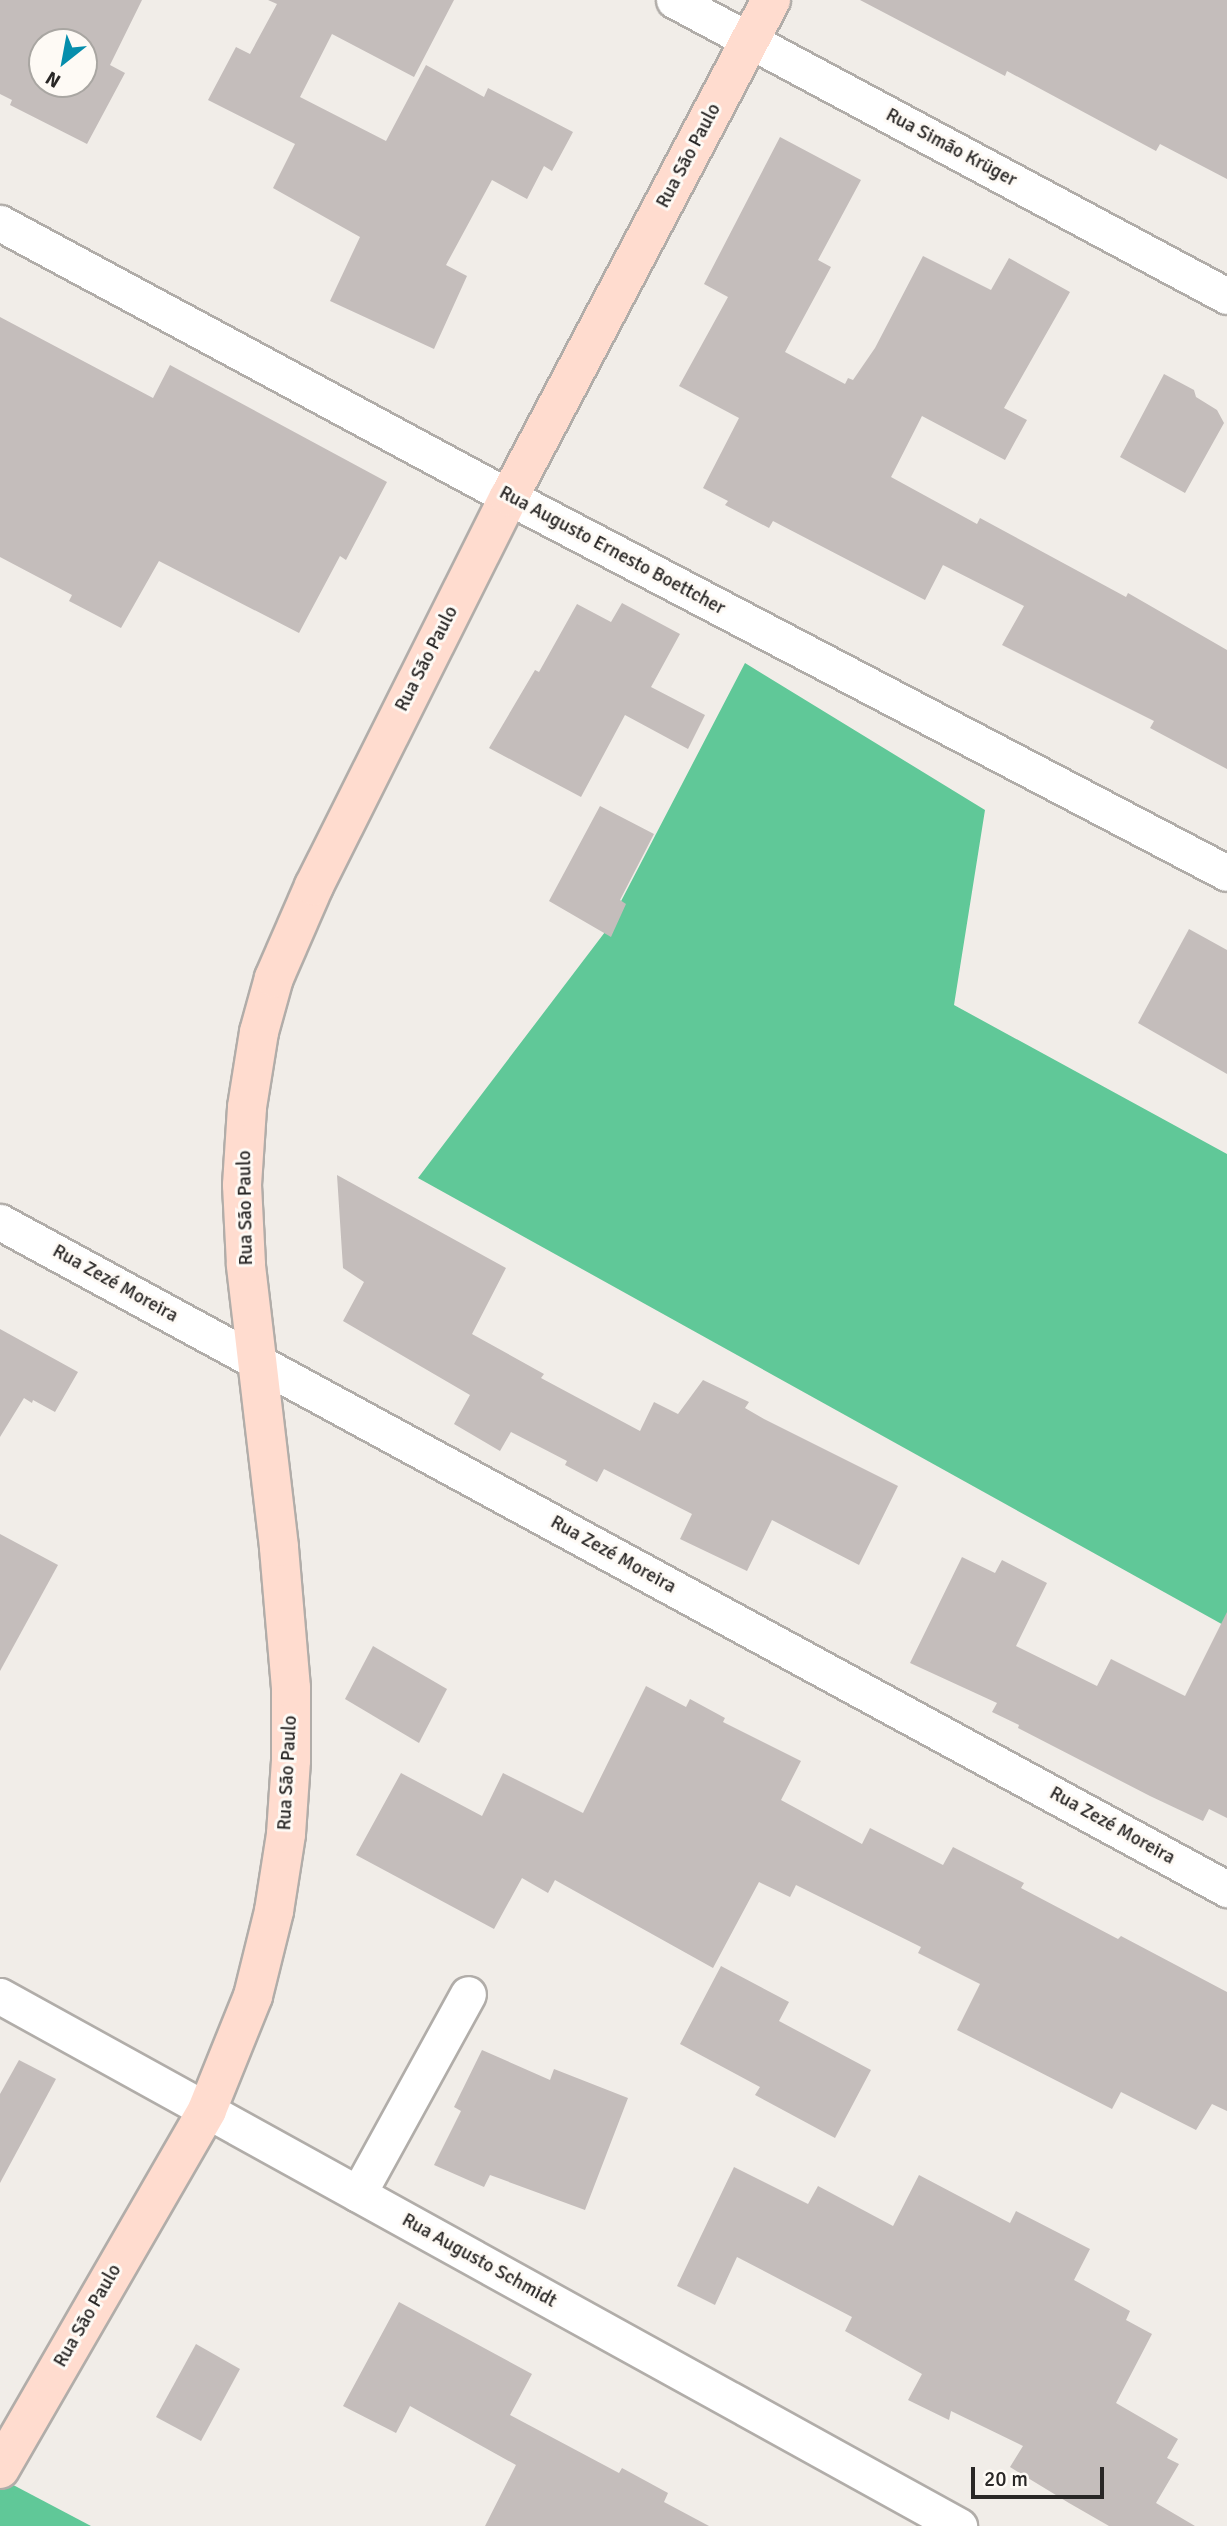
<!DOCTYPE html>
<meta charset="utf-8">
<style>
body{margin:0}
#map{position:relative;width:1227px;height:2526px;overflow:hidden;background:#f1ede8;font-family:Signika,sans-serif}
div>[style]{position:absolute}
.forest>*{inset:0;background:#60c898}
.building>*{inset:0;background:#c4bdbb}
.roads{filter:drop-shadow(2px 0 #b1ada9) drop-shadow(-2px 0 #b1ada9) drop-shadow(0 2px #b1ada9) drop-shadow(0 -2px #b1ada9)}
.minor>*{height:35px;margin:-17.5px;padding:0 17.5px;transform-origin:17.5px;border-radius:17.5px;background:#fff}
.primary>*{height:38px;margin:-19px;padding:0 19px;transform-origin:19px;border-radius:19px;background:#ffdccf}
span{translate:-50% -50%;white-space:nowrap;text-align:center;line-height:1.15;-webkit-text-stroke:6px #fefaf5;paint-order:stroke}
.street-label{font-size:19px;color:#292726}
.north{position:absolute;left:28px;top:28px;width:70px;height:70px;box-sizing:border-box;background:#fefaf5;border:2px solid #a9a6a2;border-radius:50%;rotate:211deg;font-size:19px;font-weight:700;line-height:28px;text-align:center;color:#292726}
.north::after{content:'';display:block;margin:auto;width:24px;height:32px;background:#068eac;clip-path:polygon(50% 0,100% 100%,50% 72%,0 100%)}
.scale{position:absolute;left:971px;top:2467px;width:133px;height:32px;box-sizing:border-box;border:4px solid #292726;border-top:0;padding-left:9px;font-size:21px;line-height:24px;white-space:nowrap;color:#292726;-webkit-text-stroke:5px #fefaf5;paint-order:stroke}
</style>
<div id="map">
<div class="forest">
<i style="clip-path:polygon(745px 663px,985px 810px,954px 1005px,1227px 1154px,1227px 1627px,418px 1178px,605px 932px)"></i>
<i style="clip-path:polygon(0 2478px,91px 2526px,0 2526px)"></i>
</div>
<div class="building">
<i style="clip-path:polygon(evenodd,0 0,142px 0,110px 65px,125px 73px,87px 144px,10px 105px,12px 100px,0 94px,0 0,42px 42px,84px 42px,84px 84px,42px 84px,42px 42px)"></i>
<i style="clip-path:polygon(268px 0,454px 0,414px 77px,332px 34px,300px 97px,386px 141px,426px 65px,484px 97px,488px 88px,573px 132px,552px 171px,544px 166px,527px 199px,492px 180px,446px 265px,467px 276px,434px 349px,330px 301px,360px 237px,273px 188px,295px 144px,208px 100px,236px 47px,250px 54px,277px 4px)"></i>
<i style="clip-path:polygon(860px 0,1227px 0,1227px 179px,1160px 144px,1156px 151px,1007px 71px,1005px 76px)"></i>
<i style="clip-path:polygon(780px 137px,861px 180px,818px 260px,831px 267px,785px 352px,845px 384px,848px 378px,853px 380px,875px 348px,923px 256px,991px 290px,1009px 258px,1070px 292px,1004px 408px,1027px 420px,1005px 460px,922px 416px,891px 477px,977px 524px,980px 518px,1126px 597px,1128px 593px,1227px 650px,1227px 769px,1150px 728px,1154px 721px,1002px 645px,1024px 606px,943px 565px,925px 600px,773px 521px,769px 528px,725px 505px,728px 501px,703px 488px,739px 418px,679px 386px,728px 297px,704px 284px)"></i>
<i style="clip-path:polygon(0 317px,153px 398px,170px 365px,387px 482px,346px 560px,340px 556px,299px 633px,159px 561px,121px 628px,69px 601px,72px 595px,0 557px)"></i>
<i style="clip-path:polygon(1164px 374px,1194px 390px,1196px 397px,1217px 410px,1224px 423px,1185px 493px,1120px 457px)"></i>
<i style="clip-path:polygon(622px 603px,680px 634px,651px 687px,705px 715px,688px 749px,625px 715px,581px 797px,489px 748px,535px 670px,539px 672px,577px 604px,611px 622px)"></i>
<i style="clip-path:polygon(600px 806px,654px 834px,620px 900px,626px 904px,611px 937px,549px 901px)"></i>
<i style="clip-path:polygon(1189px 929px,1227px 950px,1227px 1074px,1138px 1023px)"></i>
<i style="clip-path:polygon(337px 1175px,506px 1268px,472px 1334px,544px 1374px,541px 1378px,640px 1431px,654px 1402px,678px 1414px,703px 1380px,749px 1402px,745px 1408px,764px 1419px,898px 1486px,859px 1565px,772px 1520px,747px 1571px,680px 1539px,692px 1514px,604px 1469px,597px 1482px,565px 1465px,567px 1461px,511px 1432px,500px 1451px,454px 1424px,470px 1395px,343px 1321px,364px 1282px,343px 1268px)"></i>
<i style="clip-path:polygon(0 1329px,78px 1372px,55px 1412px,33px 1400px,32px 1403px,24px 1398px,0 1437px)"></i>
<i style="clip-path:polygon(0 1534px,58px 1565px,0 1671px)"></i>
<i style="clip-path:polygon(962px 1557px,995px 1573px,1002px 1560px,1047px 1583px,1016px 1646px,1097px 1686px,1111px 1659px,1185px 1696px,1227px 1612px,1227px 1818px,1209px 1809px,1203px 1821px,1150px 1796px,1018px 1728px,1019px 1725px,992px 1712px,997px 1703px,910px 1663px)"></i>
<i style="clip-path:polygon(373px 1646px,447px 1689px,419px 1743px,345px 1699px)"></i>
<i style="clip-path:polygon(646px 1686px,686px 1707px,690px 1699px,725px 1718px,723px 1722px,801px 1761px,781px 1800px,862px 1844px,870px 1828px,943px 1865px,953px 1847px,1024px 1883px,1021px 1888px,1118px 1939px,1121px 1936px,1227px 1992px,1227px 2111px,1212px 2104px,1196px 2130px,1121px 2092px,1112px 2109px,957px 2030px,980px 1984px,918px 1953px,921px 1947px,796px 1885px,790px 1897px,759px 1882px,713px 1968px,555px 1880px,548px 1893px,522px 1878px,494px 1929px,356px 1855px,401px 1773px,482px 1816px,503px 1773px,583px 1813px)"></i>
<i style="clip-path:polygon(721px 1966px,789px 2002px,779px 2021px,871px 2070px,835px 2138px,755px 2095px,760px 2087px,680px 2044px)"></i>
<i style="clip-path:polygon(482px 2050px,550px 2080px,554px 2069px,628px 2098px,585px 2210px,490px 2175px,484px 2187px,434px 2165px,461px 2111px,454px 2107px)"></i>
<i style="clip-path:polygon(19px 2060px,56px 2079px,0 2183px,0 2094px)"></i>
<i style="clip-path:polygon(734px 2167px,808px 2204px,818px 2186px,893px 2226px,919px 2175px,1010px 2223px,1016px 2211px,1090px 2249px,1074px 2280px,1130px 2311px,1126px 2320px,1152px 2334px,1116px 2403px,1178px 2439px,1167px 2458px,1179px 2464px,1156px 2503px,1195px 2526px,1109px 2526px,1069px 2503px,1010px 2467px,1023px 2446px,951px 2411px,949px 2420px,908px 2400px,922px 2374px,845px 2331px,852px 2317px,737px 2257px,715px 2305px,677px 2286px)"></i>
<i style="clip-path:polygon(399px 2302px,532px 2374px,510px 2415px,619px 2473px,622px 2468px,668px 2493px,664px 2502px,709px 2526px,485px 2526px,516px 2465px,410px 2406px,396px 2433px,343px 2406px)"></i>
<i style="clip-path:polygon(196px 2344px,240px 2369px,201px 2441px,156px 2417px)"></i>
</div>
<div class="roads">
<div class="minor">
<i style="left:674px;top:0;width:627px;rotate:28.16deg"></i>
<i style="left:0;top:223px;width:578px;rotate:28.29deg"></i>
<i style="left:509px;top:497px;width:810px;rotate:27.64deg"></i>
<i style="left:0;top:1222px;width:1397px;rotate:28.53deg"></i>
<i style="left:0;top:1996px;width:1096px;rotate:28.93deg"></i>
<i style="left:358px;top:2194px;width:228px;rotate:-61.2deg"></i>
</div>
<div class="primary">
<i style="left:0;top:2469px;width:414px;rotate:-60deg"></i>
<i style="left:207px;top:2110px;width:123px;rotate:-68deg"></i>
<i style="left:253px;top:1996px;width:88px;rotate:-76.1deg"></i>
<i style="left:274px;top:1911px;width:78px;rotate:-81.1deg"></i>
<i style="left:286px;top:1834px;width:74px;rotate:-86.1deg"></i>
<i style="left:291px;top:1760px;width:72px;rotate:-90deg"></i>
<i style="left:291px;top:1688px;width:142px;rotate:-94.9deg"></i>
<i style="left:279px;top:1547px;width:285px;rotate:-96.7deg"></i>
<i style="left:246px;top:1264px;width:79px;rotate:-92.9deg"></i>
<i style="left:242px;top:1185px;width:78px;rotate:-86.3deg"></i>
<i style="left:247px;top:1107px;width:76px;rotate:-80.9deg"></i>
<i style="left:259px;top:1032px;width:56px;rotate:-74.5deg"></i>
<i style="left:274px;top:978px;width:100px;rotate:-66.5deg"></i>
<i style="left:314px;top:886px;width:435px;rotate:-63.4deg"></i>
<i style="left:509px;top:497px;width:562px;rotate:-62.2deg"></i>
</div>
</div>
<div class="street-label">
<span style="left:951px;top:148px;rotate:28deg">Rua Simão Krüger</span>
<span style="left:689px;top:156px;rotate:-62deg">Rua São Paulo</span>
<span style="left:612px;top:551px;rotate:28deg">Rua Augusto Ernesto Boettcher</span>
<span style="left:427px;top:659px;rotate:-63deg">Rua São Paulo</span>
<span style="left:246px;top:1208px;rotate:-91deg">Rua São Paulo</span>
<span style="left:115px;top:1284px;rotate:29deg">Rua Zezé Moreira</span>
<span style="left:613px;top:1555px;rotate:29deg">Rua Zezé Moreira</span>
<span style="left:288px;top:1773px;rotate:-87deg">Rua São Paulo</span>
<span style="left:1112px;top:1826px;rotate:29deg">Rua Zezé Moreira</span>
<span style="left:479px;top:2261px;rotate:29deg">Rua Augusto Schmidt</span>
<span style="left:88px;top:2316px;rotate:-60deg">Rua São Paulo</span>
</div>
<div class="north">N</div>
<div class="scale">20 m</div>
</div>
